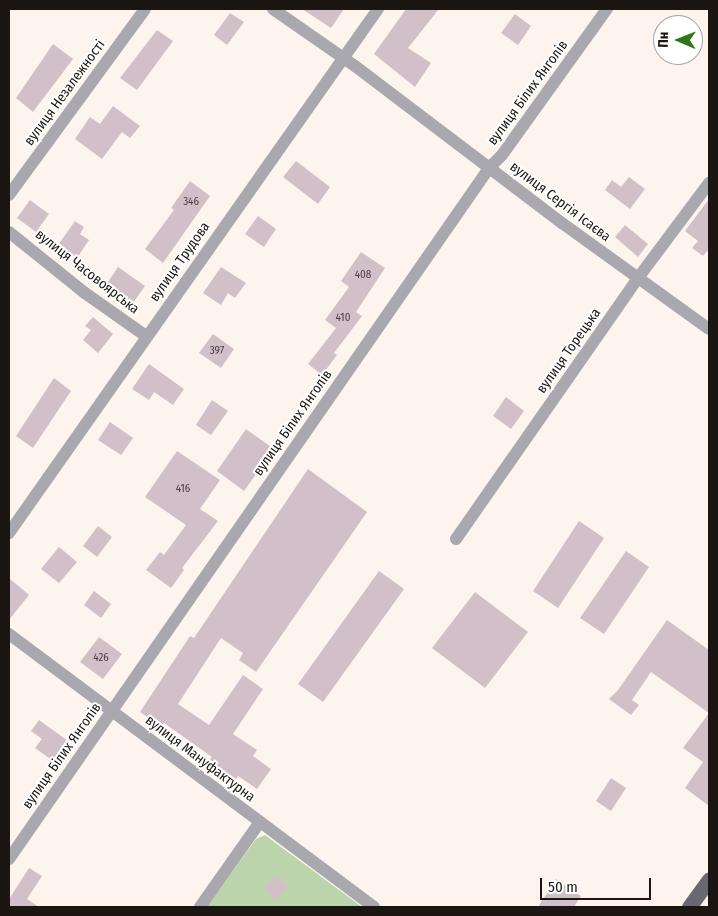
<!DOCTYPE html>
<meta charset="utf-8">
<style>
body{margin:0}
#map{position:relative;width:718px;height:916px;overflow:hidden;background:#fdf5ed;font-family:"Fira Sans Condensed",sans-serif}
div>[style]{position:absolute}
.green>*{inset:0;background:#bcd4ab}
.building>*{inset:0;background:#d2c0c9}
.minor>*{height:12px;margin:-6px;padding:0 6px;transform-origin:6px;border-radius:6px;background:#aaa8af}
.primary>*{height:15px;margin:-7.5px;padding:0 7.5px;transform-origin:7.5px;border-radius:7.5px;background:#6b6874}
span{translate:-50% -50%;white-space:nowrap;text-align:center;line-height:1.15;-webkit-text-stroke:4px #fff;paint-order:stroke}
.number-label{font-size:11px;color:#494040}
.number-label span{-webkit-text-stroke-width:0}
.street-label{font-size:14px;color:#1b1612}
.frame{position:absolute;inset:0;border:10px solid #1b1612;pointer-events:none}
.north{position:absolute;left:653px;top:15px;width:50px;height:50px;box-sizing:border-box;background:#fff;border:1px solid #a4a2a0;border-radius:50%;rotate:271deg;font-size:14px;font-weight:700;line-height:20px;text-align:center;color:#1b1612}
.north::after{content:'';display:block;margin:auto;width:18px;height:22px;background:#2f7619;clip-path:polygon(50% 0,100% 100%,50% 72%,0 100%)}
.scale{position:absolute;left:540px;top:878px;width:111px;height:22px;box-sizing:border-box;border:2px solid #1b1612;border-top:0;padding-left:6px;font-size:15px;line-height:18px;white-space:nowrap;color:#1b1612;-webkit-text-stroke:4px #fff;paint-order:stroke}
</style>
<div id="map">
<div class="green">
<i style="clip-path:polygon(265px 835px,362px 907px,207px 907px,256px 839px)"></i>
</div>
<div class="building">
<i style="clip-path:polygon(302px 9px,344px 9px,331px 28px)"></i>
<i style="clip-path:polygon(406px 9px,439px 9px,408px 48px,431px 63px,415px 87px,374px 54px)"></i>
<i style="clip-path:polygon(230px 13px,244px 22px,227px 45px,214px 35px)"></i>
<i style="clip-path:polygon(515px 14px,531px 26px,518px 45px,501px 33px)"></i>
<i style="clip-path:polygon(157px 30px,173px 41px,137px 90px,120px 78px)"></i>
<i style="clip-path:polygon(53px 44px,73px 59px,33px 112px,16px 98px)"></i>
<i style="clip-path:polygon(113px 106px,140px 126px,130px 138px,122px 132px,102px 159px,75px 139px,90px 117px,100px 124px)"></i>
<i style="clip-path:polygon(296px 161px,330px 187px,318px 204px,283px 177px)"></i>
<i style="clip-path:polygon(629px 177px,645px 189px,630px 209px,605px 190px,612px 180px,621px 187px)"></i>
<i style="clip-path:polygon(190px 181px,210px 196px,163px 263px,145px 249px,174px 210px,171px 208px)"></i>
<i style="clip-path:polygon(709px 199px,709px 249px,703px 256px,692px 248px,698px 241px,685px 231px)"></i>
<i style="clip-path:polygon(30px 200px,49px 214px,36px 232px,17px 218px)"></i>
<i style="clip-path:polygon(258px 216px,276px 229px,264px 247px,245px 234px)"></i>
<i style="clip-path:polygon(75px 221px,84px 227px,80px 234px,89px 240px,77px 258px,58px 245px)"></i>
<i style="clip-path:polygon(625px 225px,648px 244px,638px 257px,615px 237px)"></i>
<i style="clip-path:polygon(361px 252px,385px 268px,356px 312px,362px 316px,334px 353px,337px 355px,322px 375px,308px 364px,336px 328px,325px 320px,349px 287px,341px 281px)"></i>
<i style="clip-path:polygon(118px 267px,145px 286px,133px 303px,106px 285px)"></i>
<i style="clip-path:polygon(221px 267px,246px 283px,235px 298px,228px 293px,221px 305px,203px 293px)"></i>
<i style="clip-path:polygon(93px 317px,113px 334px,98px 353px,83px 340px,91px 330px,85px 326px)"></i>
<i style="clip-path:polygon(213px 334px,234px 349px,221px 368px,199px 353px)"></i>
<i style="clip-path:polygon(149px 364px,184px 389px,173px 405px,154px 392px,149px 400px,132px 389px)"></i>
<i style="clip-path:polygon(54px 378px,71px 391px,33px 448px,16px 436px)"></i>
<i style="clip-path:polygon(506px 397px,524px 411px,511px 429px,493px 416px)"></i>
<i style="clip-path:polygon(212px 400px,228px 411px,211px 435px,196px 425px)"></i>
<i style="clip-path:polygon(110px 422px,133px 438px,121px 455px,98px 440px)"></i>
<i style="clip-path:polygon(246px 429px,274px 449px,244px 491px,217px 471px)"></i>
<i style="clip-path:polygon(177px 451px,220px 480px,200px 509px,218px 521px,182px 568px,184px 570px,171px 588px,146px 570px,160px 552px,164px 555px,186px 525px,145px 497px)"></i>
<i style="clip-path:polygon(308px 469px,367px 512px,256px 672px,239px 660px,243px 653px,221px 638px,178px 704px,209px 725px,243px 675px,263px 689px,233px 734px,257px 750px,253px 756px,271px 769px,257px 789px,238px 776px,235px 781px,208px 762px,212px 757px,164px 723px,162px 727px,140px 712px,190px 636px,194px 638px)"></i>
<i style="clip-path:polygon(579px 521px,604px 538px,558px 608px,533px 591px)"></i>
<i style="clip-path:polygon(98px 526px,112px 537px,97px 557px,83px 546px)"></i>
<i style="clip-path:polygon(59px 547px,77px 562px,59px 583px,41px 569px)"></i>
<i style="clip-path:polygon(626px 551px,649px 567px,604px 634px,580px 618px)"></i>
<i style="clip-path:polygon(379px 571px,404px 589px,323px 702px,298px 684px)"></i>
<i style="clip-path:polygon(9px 578px,29px 595px,9px 620px)"></i>
<i style="clip-path:polygon(94px 591px,111px 604px,101px 618px,84px 605px)"></i>
<i style="clip-path:polygon(475px 592px,528px 632px,485px 688px,432px 648px)"></i>
<i style="clip-path:polygon(667px 620px,709px 650px,709px 806px,685px 788px,703px 762px,683px 748px,709px 713px,651px 672px,632px 700px,639px 705px,631px 715px,609px 699px,618px 690px)"></i>
<i style="clip-path:polygon(99px 637px,122px 654px,103px 679px,80px 662px)"></i>
<i style="clip-path:polygon(39px 720px,68px 741px,53px 761px,35px 748px,42px 739px,31px 731px)"></i>
<i style="clip-path:polygon(611px 778px,626px 788px,611px 811px,596px 801px)"></i>
<i style="clip-path:polygon(29px 868px,42px 876px,27px 899px,39px 907px,9px 907px,9px 899px)"></i>
<i style="clip-path:polygon(275px 875px,288px 885px,277px 900px,264px 889px)"></i>
<i style="clip-path:polygon(556px 879px,581px 896px,574px 907px,538px 907px)"></i>
</div>
<div class="minor">
<i style="left:273px;top:9px;width:100px;rotate:34.8deg"></i>
<i style="left:355px;top:66px;width:260px;rotate:37.2deg"></i>
<i style="left:562px;top:223px;width:181px;rotate:35.8deg"></i>
<i style="left:9px;top:195px;width:230px;rotate:-53.8deg"></i>
<i style="left:9px;top:232px;width:97px;rotate:38.8deg"></i>
<i style="left:85px;top:293px;width:75px;rotate:35.2deg"></i>
<i style="left:9px;top:533px;width:641px;rotate:-54.85deg"></i>
<i style="left:456px;top:539px;width:318px;rotate:-55.1deg"></i>
<i style="left:638px;top:278px;width:119px;rotate:-53.2deg"></i>
<i style="left:9px;top:634px;width:456px;rotate:36.8deg"></i>
<i style="left:9px;top:859px;width:841px;rotate:-55.21deg"></i>
<i style="left:489px;top:168px;width:18px;rotate:-45deg"></i>
<i style="left:502px;top:155px;width:180px;rotate:-54.3deg"></i>
<i style="left:200px;top:907px;width:104px;rotate:-54.8deg"></i>
</div>
<div class="primary">
<i style="left:689px;top:907px;width:34px;rotate:-54deg"></i>
</div>
<div class="number-label">
<span style="left:191px;top:202px">346</span>
<span style="left:363px;top:275px">408</span>
<span style="left:343px;top:318px">410</span>
<span style="left:217px;top:351px">397</span>
<span style="left:183px;top:489px">416</span>
<span style="left:101px;top:658px">426</span>
</div>
<div class="street-label">
<span style="left:65px;top:93px;rotate:-54deg">вулиця Незалежності</span>
<span style="left:528px;top:93px;rotate:-54deg">вулиця Білих Янголів</span>
<span style="left:560px;top:202px;rotate:37deg">вулиця Сергія Ісаєва</span>
<span style="left:180px;top:262px;rotate:-55deg">вулиця Трудова</span>
<span style="left:87px;top:272px;rotate:38deg">вулиця Часовоярська</span>
<span style="left:569px;top:351px;rotate:-55deg">вулиця Торецька</span>
<span style="left:293px;top:423px;rotate:-55deg">вулиця Білих Янголів</span>
<span style="left:62px;top:756px;rotate:-55deg">вулиця Білих Янголів</span>
<span style="left:200px;top:759px;rotate:37deg">вулиця Мануфактурна</span>
</div>
<div class="frame"></div>
<div class="north">Пн</div>
<div class="scale">50 m</div>
</div>
